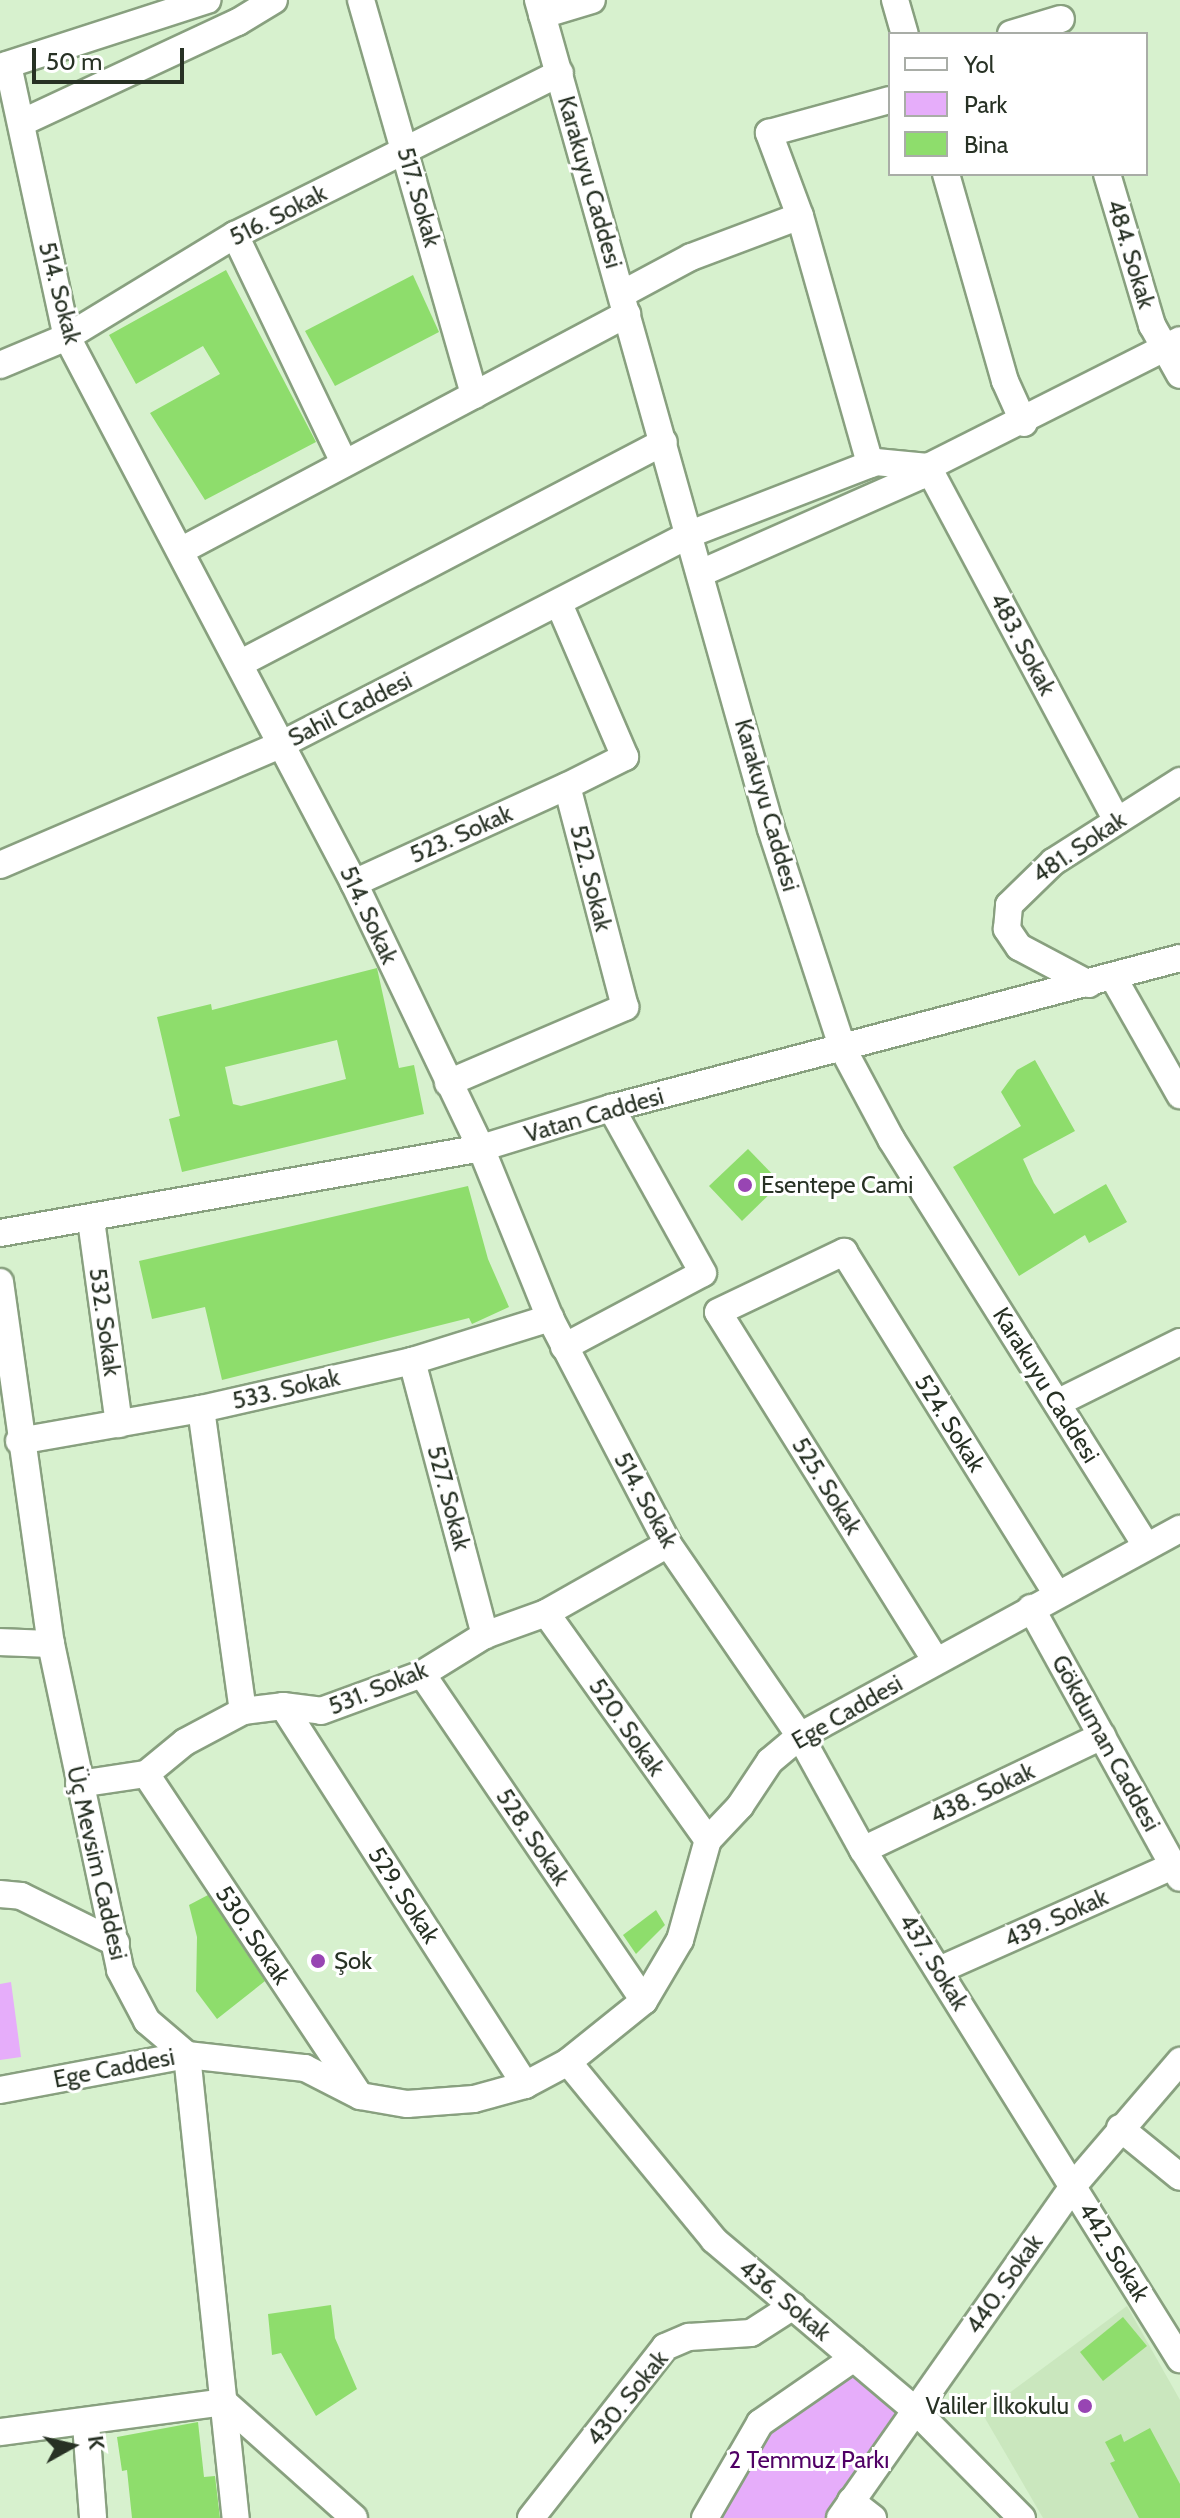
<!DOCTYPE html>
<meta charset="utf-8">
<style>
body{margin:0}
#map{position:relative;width:1180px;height:2518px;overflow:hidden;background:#d7f1ce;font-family:Cabin,sans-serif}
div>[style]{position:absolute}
.built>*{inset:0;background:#cae7be}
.green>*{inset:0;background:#e6adfa}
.building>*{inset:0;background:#8edd6c}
.roads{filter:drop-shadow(2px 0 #88a07f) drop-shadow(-2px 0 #88a07f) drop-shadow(0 2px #88a07f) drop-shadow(0 -2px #88a07f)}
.minor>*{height:26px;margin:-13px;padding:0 13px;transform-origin:13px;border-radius:13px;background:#fff}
.dots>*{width:22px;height:22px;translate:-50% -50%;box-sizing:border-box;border:4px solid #fff;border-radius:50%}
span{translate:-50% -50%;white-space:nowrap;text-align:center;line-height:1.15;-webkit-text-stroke:6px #fff;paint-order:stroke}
.street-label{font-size:24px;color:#273124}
.poi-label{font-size:24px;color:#273124}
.left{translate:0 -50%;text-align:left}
.right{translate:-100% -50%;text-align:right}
.park-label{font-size:24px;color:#500065}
.legend{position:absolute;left:888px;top:32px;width:260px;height:144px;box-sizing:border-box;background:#fff;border:2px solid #a9ada7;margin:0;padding:10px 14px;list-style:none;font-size:24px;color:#273124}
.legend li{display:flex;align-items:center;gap:16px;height:40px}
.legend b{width:40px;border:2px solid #a9ada7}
.north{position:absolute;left:32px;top:2406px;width:80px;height:80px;-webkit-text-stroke:6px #fff;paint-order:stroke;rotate:82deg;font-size:22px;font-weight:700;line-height:32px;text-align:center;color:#273124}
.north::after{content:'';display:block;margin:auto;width:28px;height:36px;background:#273124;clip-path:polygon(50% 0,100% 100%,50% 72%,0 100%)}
.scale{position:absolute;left:32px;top:48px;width:152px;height:36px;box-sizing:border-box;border:4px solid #273124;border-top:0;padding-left:10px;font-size:24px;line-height:28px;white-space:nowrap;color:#273124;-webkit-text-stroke:6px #fff;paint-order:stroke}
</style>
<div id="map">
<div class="built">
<i style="clip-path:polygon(1127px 2306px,1180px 2400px,1180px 2518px,1043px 2518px,982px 2413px)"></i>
</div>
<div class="green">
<i style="clip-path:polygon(11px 1982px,21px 2057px,0 2060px,0 1984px)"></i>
<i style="clip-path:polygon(854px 2358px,915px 2410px,840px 2518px,705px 2518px,760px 2423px)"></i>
</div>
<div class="building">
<i style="clip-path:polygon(226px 270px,316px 442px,205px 500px,150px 413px,220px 374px,203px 346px,136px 384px,109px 335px)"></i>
<i style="clip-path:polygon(413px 275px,439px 332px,335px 386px,305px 331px)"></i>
<i style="clip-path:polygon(evenodd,377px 968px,399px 1068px,414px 1065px,424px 1114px,182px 1172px,169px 1119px,180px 1116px,157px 1017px,211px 1004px,212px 1010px,377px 968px,337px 1040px,346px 1079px,241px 1106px,233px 1104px,225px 1067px,337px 1040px)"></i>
<i style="clip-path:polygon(1035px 1060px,1075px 1131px,1023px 1159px,1034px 1183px,1054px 1214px,1106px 1184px,1127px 1222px,1089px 1243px,1085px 1235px,1019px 1276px,953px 1167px,1021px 1126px,1001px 1092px,1017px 1070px)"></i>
<i style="clip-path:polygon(748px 1149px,781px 1183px,742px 1221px,709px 1186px)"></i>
<i style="clip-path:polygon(468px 1186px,488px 1259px,509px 1307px,472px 1324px,469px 1318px,222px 1380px,205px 1307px,152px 1319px,139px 1261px)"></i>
<i style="clip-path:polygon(208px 1895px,265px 1981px,217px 2019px,196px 1991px,197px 1937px,189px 1905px)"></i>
<i style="clip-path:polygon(656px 1910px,665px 1925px,636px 1954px,623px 1935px)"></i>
<i style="clip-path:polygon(331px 2305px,335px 2338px,357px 2389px,316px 2416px,281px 2353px,272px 2355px,268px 2314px)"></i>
<i style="clip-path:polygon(1123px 2317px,1147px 2346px,1103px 2381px,1080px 2352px)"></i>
<i style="clip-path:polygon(198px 2422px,204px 2477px,215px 2476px,220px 2518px,132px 2518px,127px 2470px,122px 2471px,117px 2437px)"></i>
<i style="clip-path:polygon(1150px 2428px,1180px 2484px,1180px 2518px,1139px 2518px,1110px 2463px,1115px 2461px,1105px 2442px,1121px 2434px,1124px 2442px)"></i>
</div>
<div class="roads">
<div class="minor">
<i style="left:361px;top:0;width:411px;rotate:74deg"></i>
<i style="left:538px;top:0;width:861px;rotate:74.3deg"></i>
<i style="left:771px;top:829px;width:231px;rotate:71.9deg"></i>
<i style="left:843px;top:1049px;width:102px;rotate:61.9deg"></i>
<i style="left:891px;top:1139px;width:480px;rotate:57.9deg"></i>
<i style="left:895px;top:0;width:35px;rotate:74deg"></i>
<i style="left:542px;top:15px;width:52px;rotate:-16.7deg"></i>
<i style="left:1011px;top:34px;width:52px;rotate:-16.7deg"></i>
<i style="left:8px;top:65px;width:278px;rotate:77.8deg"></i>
<i style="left:67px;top:337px;width:617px;rotate:62.27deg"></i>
<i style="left:354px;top:883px;width:294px;rotate:64.4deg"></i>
<i style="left:481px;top:1148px;width:183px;rotate:67.9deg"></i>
<i style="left:550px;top:1318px;width:255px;rotate:62.4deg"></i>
<i style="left:668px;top:1544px;width:233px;rotate:55.5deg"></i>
<i style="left:800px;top:1736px;width:130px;rotate:61.1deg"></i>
<i style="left:863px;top:1850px;width:600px;rotate:58.09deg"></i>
<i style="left:0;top:67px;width:218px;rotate:-17.9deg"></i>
<i style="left:21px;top:123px;width:239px;rotate:-25deg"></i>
<i style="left:238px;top:22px;width:42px;rotate:-31.4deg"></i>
<i style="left:946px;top:174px;width:215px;rotate:74.1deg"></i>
<i style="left:1005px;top:381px;width:46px;rotate:65.7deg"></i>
<i style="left:1107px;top:174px;width:158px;rotate:73.4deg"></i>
<i style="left:1152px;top:325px;width:57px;rotate:60.8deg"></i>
<i style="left:800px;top:216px;width:89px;rotate:-110.5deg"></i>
<i style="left:769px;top:133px;width:125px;rotate:-15.3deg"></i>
<i style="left:235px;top:235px;width:253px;rotate:64.4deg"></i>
<i style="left:622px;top:294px;width:78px;rotate:-28.2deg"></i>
<i style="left:691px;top:257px;width:116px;rotate:-20.6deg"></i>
<i style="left:800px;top:216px;width:258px;rotate:74.2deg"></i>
<i style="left:0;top:365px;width:73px;rotate:-22.7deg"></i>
<i style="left:67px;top:337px;width:197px;rotate:-31.3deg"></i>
<i style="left:235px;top:235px;width:363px;rotate:-26.5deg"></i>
<i style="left:928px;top:467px;width:401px;rotate:61.9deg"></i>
<i style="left:182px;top:550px;width:504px;rotate:-27.94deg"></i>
<i style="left:701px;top:573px;width:240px;rotate:-23.9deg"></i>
<i style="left:920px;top:476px;width:11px;rotate:-56deg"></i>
<i style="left:241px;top:663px;width:477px;rotate:-27.6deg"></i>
<i style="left:0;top:865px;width:309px;rotate:-23.2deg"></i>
<i style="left:284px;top:743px;width:457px;rotate:-27.2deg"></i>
<i style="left:690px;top:534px;width:199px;rotate:-21.2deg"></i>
<i style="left:876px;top:462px;width:52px;rotate:5.5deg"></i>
<i style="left:928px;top:467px;width:282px;rotate:-26.7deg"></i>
<i style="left:354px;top:883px;width:234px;rotate:-24.5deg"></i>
<i style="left:1113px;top:977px;width:136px;rotate:60.4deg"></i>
<i style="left:1089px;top:984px;width:79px;rotate:-152.1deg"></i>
<i style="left:1019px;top:947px;width:22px;rotate:-124deg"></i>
<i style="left:1007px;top:929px;width:24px;rotate:-85deg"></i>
<i style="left:1009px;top:905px;width:62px;rotate:-44.3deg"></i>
<i style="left:1053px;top:862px;width:151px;rotate:-32.5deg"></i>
<i style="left:448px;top:1083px;width:193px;rotate:-23.2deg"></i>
<i style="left:625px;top:1007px;width:228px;rotate:-104.7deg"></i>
<i style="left:567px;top:786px;width:65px;rotate:-26.6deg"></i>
<i style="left:625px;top:757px;width:167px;rotate:-113.3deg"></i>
<i style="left:91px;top:1220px;width:206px;rotate:82.2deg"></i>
<i style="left:0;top:1233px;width:488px;rotate:-10deg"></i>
<i style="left:481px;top:1148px;width:136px;rotate:-17.1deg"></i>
<i style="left:611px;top:1108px;width:588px;rotate:-14.77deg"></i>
<i style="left:0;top:1282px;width:366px;rotate:82deg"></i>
<i style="left:51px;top:1644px;width:333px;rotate:78deg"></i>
<i style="left:120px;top:1970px;width:58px;rotate:62.1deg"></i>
<i style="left:147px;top:2021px;width:52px;rotate:40.4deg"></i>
<i style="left:187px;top:2055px;width:466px;rotate:84deg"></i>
<i style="left:564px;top:1347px;width:157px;rotate:-28deg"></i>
<i style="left:703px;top:1273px;width:189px;rotate:-119.1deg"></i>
<i style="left:412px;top:1361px;width:284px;rotate:75.1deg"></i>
<i style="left:1057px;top:1403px;width:137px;rotate:-26.4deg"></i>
<i style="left:201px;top:1409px;width:305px;rotate:82.1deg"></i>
<i style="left:19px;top:1441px;width:185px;rotate:-10deg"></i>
<i style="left:201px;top:1409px;width:216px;rotate:-12.8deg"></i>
<i style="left:412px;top:1361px;width:145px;rotate:-17.3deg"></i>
<i style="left:1031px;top:1608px;width:308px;rotate:61.1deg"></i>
<i style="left:546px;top:1613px;width:279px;rotate:54.5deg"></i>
<i style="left:0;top:1642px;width:51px;rotate:2.2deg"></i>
<i style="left:936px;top:1661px;width:411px;rotate:-122deg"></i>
<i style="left:718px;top:1312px;width:140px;rotate:-25.5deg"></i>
<i style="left:844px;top:1252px;width:402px;rotate:58.1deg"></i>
<i style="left:422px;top:1674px;width:395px;rotate:55.8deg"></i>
<i style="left:283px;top:1706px;width:450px;rotate:57.4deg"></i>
<i style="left:146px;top:1774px;width:384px;rotate:56.4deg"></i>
<i style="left:79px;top:1784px;width:68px;rotate:-8.5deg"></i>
<i style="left:146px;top:1774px;width:50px;rotate:-39.4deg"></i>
<i style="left:185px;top:1742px;width:66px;rotate:-28.1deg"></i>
<i style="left:243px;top:1711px;width:40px;rotate:-7.1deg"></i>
<i style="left:283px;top:1706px;width:38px;rotate:7deg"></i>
<i style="left:321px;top:1711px;width:108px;rotate:-20.1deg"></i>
<i style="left:422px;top:1674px;width:74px;rotate:-31.8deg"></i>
<i style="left:485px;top:1635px;width:65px;rotate:-19.8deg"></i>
<i style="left:546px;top:1613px;width:140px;rotate:-29.5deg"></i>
<i style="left:863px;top:1850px;width:265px;rotate:-25.5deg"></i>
<i style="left:0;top:1894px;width:21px;rotate:5deg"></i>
<i style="left:21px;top:1896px;width:106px;rotate:26.3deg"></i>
<i style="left:939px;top:1970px;width:256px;rotate:-24deg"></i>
<i style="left:568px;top:2062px;width:230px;rotate:50.6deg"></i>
<i style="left:714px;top:2240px;width:263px;rotate:40.2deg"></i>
<i style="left:915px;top:2410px;width:152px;rotate:45.3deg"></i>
<i style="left:0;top:2090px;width:190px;rotate:-10.6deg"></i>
<i style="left:187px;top:2055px;width:119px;rotate:6.3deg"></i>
<i style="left:305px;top:2068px;width:62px;rotate:27deg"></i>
<i style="left:360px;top:2096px;width:48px;rotate:9.7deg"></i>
<i style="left:407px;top:2104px;width:67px;rotate:-4.3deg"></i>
<i style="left:474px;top:2099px;width:53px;rotate:-15.4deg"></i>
<i style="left:525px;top:2085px;width:49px;rotate:-28.1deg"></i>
<i style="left:568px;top:2062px;width:97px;rotate:-38.8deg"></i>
<i style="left:644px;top:2001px;width:71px;rotate:-59.5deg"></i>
<i style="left:680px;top:1940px;width:104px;rotate:-74.4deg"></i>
<i style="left:708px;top:1840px;width:47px;rotate:-46.7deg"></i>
<i style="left:740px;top:1806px;width:54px;rotate:-56.3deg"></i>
<i style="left:770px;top:1761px;width:39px;rotate:-40deg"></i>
<i style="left:800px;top:1736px;width:433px;rotate:-28.6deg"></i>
<i style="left:1120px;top:2128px;width:77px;rotate:39.2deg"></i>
<i style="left:86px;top:2424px;width:94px;rotate:85.7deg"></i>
<i style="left:0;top:2432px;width:226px;rotate:-7.6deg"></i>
<i style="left:224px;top:2402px;width:174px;rotate:41.7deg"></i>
<i style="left:851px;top:2501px;width:28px;rotate:38deg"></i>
<i style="left:531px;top:2518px;width:217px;rotate:-51.9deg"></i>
<i style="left:665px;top:2347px;width:26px;rotate:-23deg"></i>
<i style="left:689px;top:2337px;width:62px;rotate:-3.7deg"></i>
<i style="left:751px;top:2333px;width:50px;rotate:-32.7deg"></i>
<i style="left:705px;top:2518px;width:110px;rotate:-59.9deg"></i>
<i style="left:760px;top:2423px;width:114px;rotate:-34.7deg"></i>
<i style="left:840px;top:2518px;width:406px;rotate:-54.9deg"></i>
<i style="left:1073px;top:2186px;width:165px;rotate:-49.4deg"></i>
</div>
</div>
<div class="dots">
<i style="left:745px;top:1185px;background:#9845b3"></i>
<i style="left:318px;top:1961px;background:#9845b3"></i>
<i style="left:1085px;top:2406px;background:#9845b3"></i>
</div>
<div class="street-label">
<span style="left:590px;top:182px;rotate:74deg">Karakuyu Caddesi</span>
<span style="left:419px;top:197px;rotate:74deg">517. Sokak</span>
<span style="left:278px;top:215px;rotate:-27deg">516. Sokak</span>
<span style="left:1131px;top:254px;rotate:73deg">484. Sokak</span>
<span style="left:60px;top:293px;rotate:75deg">514. Sokak</span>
<span style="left:1023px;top:644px;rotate:62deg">483. Sokak</span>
<span style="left:350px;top:709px;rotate:-27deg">Sahil Caddesi</span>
<span style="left:767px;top:805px;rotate:74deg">Karakuyu Caddesi</span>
<span style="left:461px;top:834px;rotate:-24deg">523. Sokak</span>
<span style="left:1079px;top:847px;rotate:-34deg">481. Sokak</span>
<span style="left:591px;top:878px;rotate:76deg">522. Sokak</span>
<span style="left:369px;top:915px;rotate:65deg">514. Sokak</span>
<span style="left:594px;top:1115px;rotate:-16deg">Vatan Caddesi</span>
<span style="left:105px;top:1322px;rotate:82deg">532. Sokak</span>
<span style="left:1046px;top:1385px;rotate:58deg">Karakuyu Caddesi</span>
<span style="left:286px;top:1389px;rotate:-13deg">533. Sokak</span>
<span style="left:950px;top:1423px;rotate:58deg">524. Sokak</span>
<span style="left:827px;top:1486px;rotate:58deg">525. Sokak</span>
<span style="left:449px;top:1498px;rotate:75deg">527. Sokak</span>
<span style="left:646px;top:1500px;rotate:61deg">514. Sokak</span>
<span style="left:378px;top:1688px;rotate:-22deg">531. Sokak</span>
<span style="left:847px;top:1712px;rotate:-30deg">Ege Caddesi</span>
<span style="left:627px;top:1727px;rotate:55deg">520. Sokak</span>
<span style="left:1106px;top:1743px;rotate:61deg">Gökduman Caddesi</span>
<span style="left:982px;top:1793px;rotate:-25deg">438. Sokak</span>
<span style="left:533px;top:1837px;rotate:56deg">528. Sokak</span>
<span style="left:97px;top:1863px;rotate:77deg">Üç Mevsim Caddesi</span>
<span style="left:404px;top:1895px;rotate:57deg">529. Sokak</span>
<span style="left:1056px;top:1918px;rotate:-24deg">439. Sokak</span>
<span style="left:253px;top:1935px;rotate:56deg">530. Sokak</span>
<span style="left:934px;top:1962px;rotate:58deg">437. Sokak</span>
<span style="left:114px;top:2068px;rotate:-11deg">Ege Caddesi</span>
<span style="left:1114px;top:2252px;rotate:58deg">442. Sokak</span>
<span style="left:1004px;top:2284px;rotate:-55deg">440. Sokak</span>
<span style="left:785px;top:2300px;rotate:40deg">436. Sokak</span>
<span style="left:627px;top:2398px;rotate:-51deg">430. Sokak</span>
</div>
<div class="poi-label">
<span class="left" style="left:761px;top:1185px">Esentepe Cami</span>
<span class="left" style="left:334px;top:1961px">Şok</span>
<span class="right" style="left:1069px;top:2406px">Valiler İlkokulu</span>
</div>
<div class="park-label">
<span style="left:809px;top:2460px">2 Temmuz Parkı</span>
</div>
<ul class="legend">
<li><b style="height:10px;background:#fff"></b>Yol</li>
<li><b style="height:22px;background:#e6adfa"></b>Park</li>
<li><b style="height:22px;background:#8edd6c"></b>Bina</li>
</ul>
<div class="north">K</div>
<div class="scale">50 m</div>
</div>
